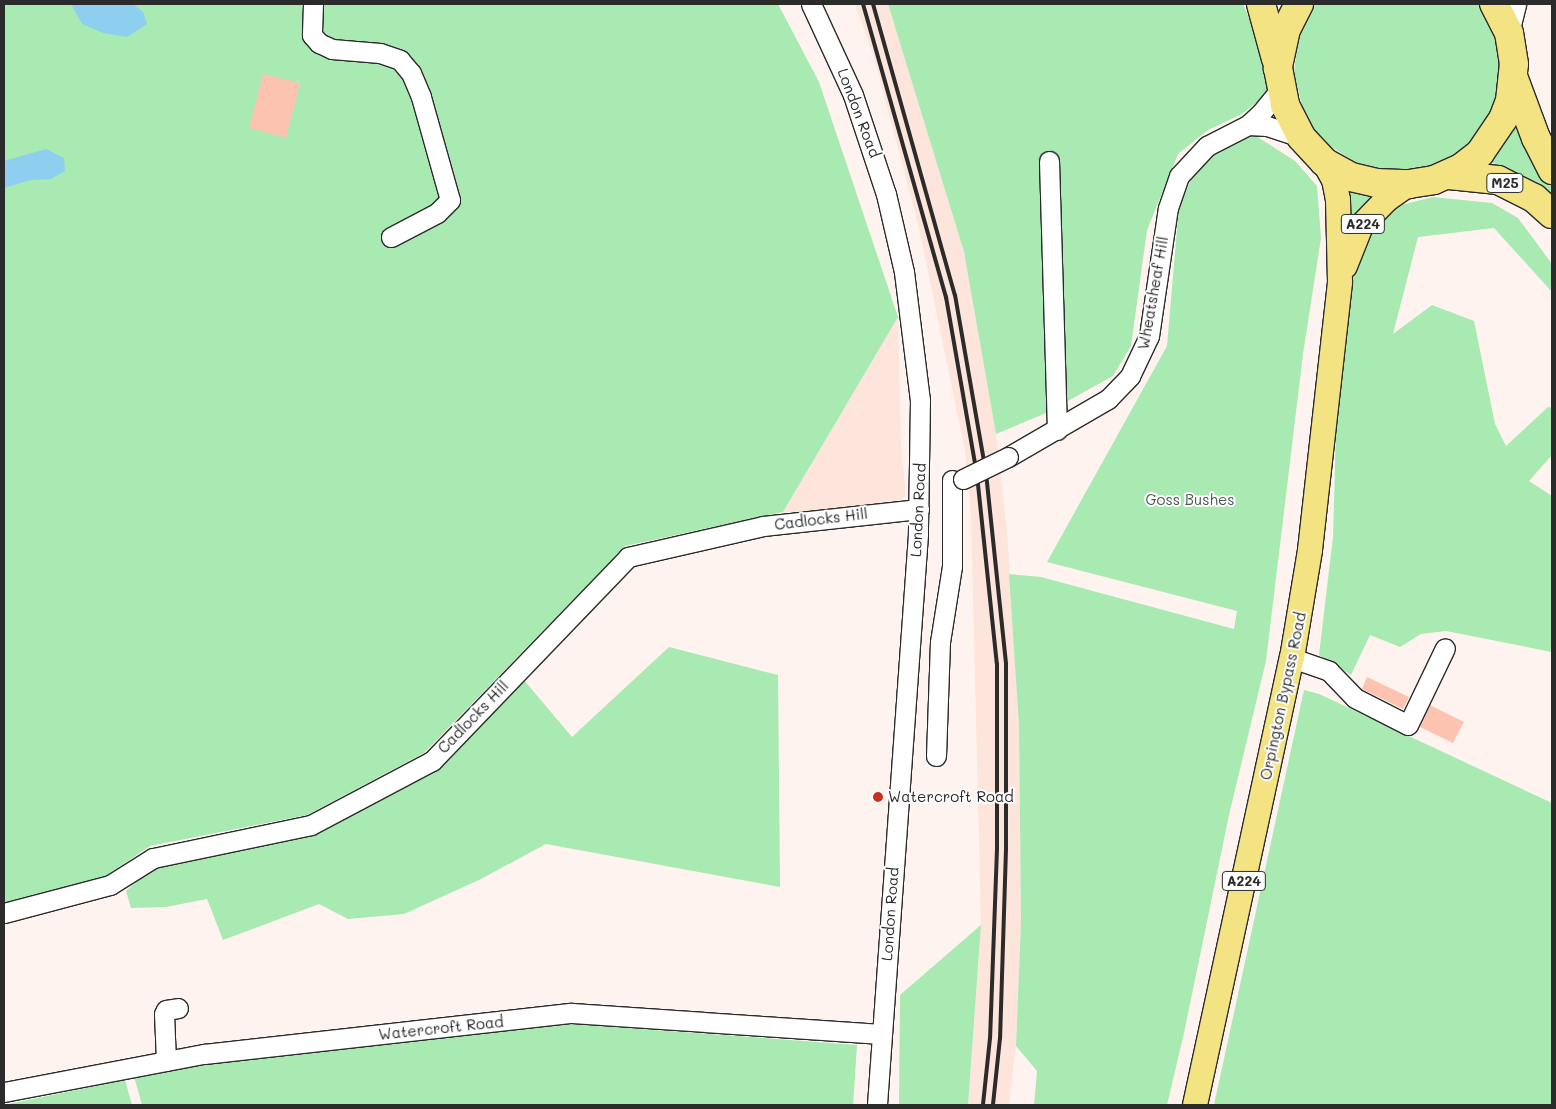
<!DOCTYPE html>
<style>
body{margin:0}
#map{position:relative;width:1556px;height:1109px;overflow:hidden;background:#fef3ef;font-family:Mali,sans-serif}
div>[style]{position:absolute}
.built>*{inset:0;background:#fde5dc}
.green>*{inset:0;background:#a9e9b2}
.water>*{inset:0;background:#8ecfef}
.building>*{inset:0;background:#fbc3b0}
.roads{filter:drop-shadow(1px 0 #2b2b2b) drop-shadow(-1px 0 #2b2b2b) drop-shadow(0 1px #2b2b2b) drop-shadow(0 -1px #2b2b2b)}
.minor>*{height:19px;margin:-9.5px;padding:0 9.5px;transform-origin:9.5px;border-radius:9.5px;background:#fff}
.major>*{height:24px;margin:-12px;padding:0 12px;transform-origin:12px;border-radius:12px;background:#f4e382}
.highway>*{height:28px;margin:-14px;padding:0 14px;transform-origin:14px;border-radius:14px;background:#f4e382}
.rail>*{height:4px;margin:-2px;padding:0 2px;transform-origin:2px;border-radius:2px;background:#2b2b2b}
.bridges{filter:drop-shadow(1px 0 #2b2b2b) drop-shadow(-1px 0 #2b2b2b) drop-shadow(0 1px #2b2b2b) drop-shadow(0 -1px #2b2b2b)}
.minor-bridge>*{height:19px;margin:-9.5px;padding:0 9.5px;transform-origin:9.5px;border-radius:9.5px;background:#fff}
.dots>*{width:14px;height:14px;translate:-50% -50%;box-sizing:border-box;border:2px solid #fff;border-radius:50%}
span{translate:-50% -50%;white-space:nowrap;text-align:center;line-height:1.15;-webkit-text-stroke:4px #fff;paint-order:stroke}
.shield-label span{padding:1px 4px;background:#fff;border:1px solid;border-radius:4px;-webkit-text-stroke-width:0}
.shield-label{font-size:14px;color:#2b2b2b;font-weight:700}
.street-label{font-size:15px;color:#2b2b2b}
.park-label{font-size:15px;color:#4a5a4d}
.poi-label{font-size:15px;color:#2b2b2b}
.left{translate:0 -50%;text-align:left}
.frame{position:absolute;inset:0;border:5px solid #2b2b2b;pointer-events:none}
</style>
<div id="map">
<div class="built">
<i style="clip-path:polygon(855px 4px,888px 4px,964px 252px,996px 434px,1007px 530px,1019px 724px,1021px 922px,1016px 1046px,1009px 1105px,968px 1105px,981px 925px,971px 516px,965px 451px,919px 228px,874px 57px)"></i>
<i style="clip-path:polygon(898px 317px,901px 446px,906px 496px,891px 508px,783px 512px)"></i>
</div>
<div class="green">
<i style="clip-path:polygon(4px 4px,778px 4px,819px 82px,898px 317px,783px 512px,625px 546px,424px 753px,307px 815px,150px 846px,104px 877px,4px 903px)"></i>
<i style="clip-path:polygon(888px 4px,1243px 4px,1264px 54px,1268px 93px,1242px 114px,1208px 130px,1178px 154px,1147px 230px,1131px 346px,1113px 376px,1046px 413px,996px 434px,964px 252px)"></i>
<i style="clip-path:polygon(1315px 4px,1479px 4px,1489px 16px,1501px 50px,1501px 88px,1493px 113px,1468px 146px,1444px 162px,1419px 171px,1392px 172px,1365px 168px,1325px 143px,1305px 117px,1294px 73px,1299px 33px)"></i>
<i style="clip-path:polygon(1516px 121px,1552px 187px,1552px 202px,1492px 162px)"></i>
<i style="clip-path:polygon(1248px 131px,1295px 161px,1317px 186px,1321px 238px,1303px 354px,1266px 661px,1229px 815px,1184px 1033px,1167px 1105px,1034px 1105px,1037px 1071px,1016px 1046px,1021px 922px,1019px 725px,1009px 574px,1041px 577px,1234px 629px,1237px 611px,1047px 562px,1167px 346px,1179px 206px,1196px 169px,1218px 148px)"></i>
<i style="clip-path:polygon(1344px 188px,1374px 196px,1349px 227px)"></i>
<i style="clip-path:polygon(1433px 197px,1492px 203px,1518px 218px,1552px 264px,1552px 292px,1494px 228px,1418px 237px,1393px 334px,1432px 305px,1474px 321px,1495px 424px,1506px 446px,1548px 407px,1552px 408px,1552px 455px,1529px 481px,1552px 496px,1552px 652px,1446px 631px,1421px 634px,1400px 647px,1370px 635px,1351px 675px,1319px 655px,1333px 537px,1337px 396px,1347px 311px,1359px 244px,1380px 216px,1401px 205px)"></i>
<i style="clip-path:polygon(669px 647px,778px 675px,780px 887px,546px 844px,479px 880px,404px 914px,348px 919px,319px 904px,223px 940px,207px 899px,166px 907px,131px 908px,126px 891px,155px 865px,302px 837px,439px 768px,523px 679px,572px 737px)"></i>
<i style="clip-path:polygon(1304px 690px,1319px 694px,1552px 803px,1552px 1105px,1214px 1105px)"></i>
<i style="clip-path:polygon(981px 925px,968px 1105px,899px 1105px,900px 995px)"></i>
<i style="clip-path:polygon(573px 1024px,857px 1045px,853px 1105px,142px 1105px,133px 1073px,412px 1037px)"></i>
<i style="clip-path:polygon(125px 1080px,132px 1105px,4px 1105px)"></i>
</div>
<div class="water">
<i style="clip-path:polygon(71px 4px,133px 4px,143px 12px,147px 24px,127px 37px,103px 33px,82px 24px)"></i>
<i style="clip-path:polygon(46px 149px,64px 158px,65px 171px,51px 179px,30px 180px,4px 188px,4px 161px)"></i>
</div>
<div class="building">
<i style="clip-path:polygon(263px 74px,300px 83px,286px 138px,249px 128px)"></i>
<i style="clip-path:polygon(1367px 677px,1409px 697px,1403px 709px,1362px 689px)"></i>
<i style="clip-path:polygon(1430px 705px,1464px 722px,1453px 743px,1420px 727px)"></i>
</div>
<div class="roads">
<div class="minor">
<i style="left:313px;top:4px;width:31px;rotate:92deg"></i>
<i style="left:312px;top:35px;width:11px;rotate:49deg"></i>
<i style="left:319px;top:43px;width:14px;rotate:25deg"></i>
<i style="left:332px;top:49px;width:48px;rotate:4.8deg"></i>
<i style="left:380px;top:53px;width:21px;rotate:19deg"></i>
<i style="left:400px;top:60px;width:17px;rotate:50deg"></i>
<i style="left:411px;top:73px;width:26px;rotate:67deg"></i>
<i style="left:421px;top:97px;width:107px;rotate:74.3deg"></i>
<i style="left:450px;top:200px;width:18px;rotate:135deg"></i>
<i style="left:437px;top:213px;width:52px;rotate:152.4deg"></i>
<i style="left:811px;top:4px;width:100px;rotate:65.2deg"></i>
<i style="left:853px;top:95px;width:104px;rotate:71.6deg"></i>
<i style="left:886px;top:194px;width:80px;rotate:77deg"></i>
<i style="left:904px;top:272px;width:129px;rotate:82.9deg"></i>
<i style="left:920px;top:400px;width:134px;rotate:90.9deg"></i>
<i style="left:918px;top:534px;width:572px;rotate:94.11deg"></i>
<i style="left:1509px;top:33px;width:30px;rotate:-76deg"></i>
<i style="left:1248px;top:125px;width:19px;rotate:3deg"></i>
<i style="left:1267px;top:126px;width:36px;rotate:18deg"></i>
<i style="left:1049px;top:161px;width:269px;rotate:88.3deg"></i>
<i style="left:1008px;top:457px;width:116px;rotate:-30.1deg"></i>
<i style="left:1108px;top:399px;width:32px;rotate:-46deg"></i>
<i style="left:1130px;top:376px;width:44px;rotate:-64.6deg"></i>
<i style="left:1149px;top:336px;width:129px;rotate:-81.6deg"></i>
<i style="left:1168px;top:208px;width:34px;rotate:-71deg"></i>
<i style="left:1179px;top:176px;width:41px;rotate:-47deg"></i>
<i style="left:1207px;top:146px;width:46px;rotate:-27.1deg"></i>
<i style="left:1248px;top:125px;width:18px;rotate:-43deg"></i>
<i style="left:1261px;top:113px;width:32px;rotate:-51deg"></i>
<i style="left:1292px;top:658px;width:39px;rotate:19deg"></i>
<i style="left:1329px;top:671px;width:37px;rotate:46deg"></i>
<i style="left:1355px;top:698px;width:59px;rotate:27deg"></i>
<i style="left:1408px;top:725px;width:85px;rotate:-64.3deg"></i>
<i style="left:936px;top:756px;width:114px;rotate:-88deg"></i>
<i style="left:940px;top:642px;width:77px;rotate:-81deg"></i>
<i style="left:952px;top:566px;width:86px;rotate:-90deg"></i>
<i style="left:4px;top:913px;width:110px;rotate:-14.8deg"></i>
<i style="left:110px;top:885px;width:51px;rotate:-32.1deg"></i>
<i style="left:153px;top:858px;width:161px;rotate:-11.8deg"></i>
<i style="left:311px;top:825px;width:137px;rotate:-27.9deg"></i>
<i style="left:432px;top:761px;width:283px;rotate:-46.1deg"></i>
<i style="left:628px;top:557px;width:139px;rotate:-12.9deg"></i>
<i style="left:763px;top:526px;width:157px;rotate:-6.2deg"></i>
<i style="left:166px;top:1061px;width:47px;rotate:-92.4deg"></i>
<i style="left:164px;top:1014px;width:4px;rotate:-63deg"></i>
<i style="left:166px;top:1010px;width:12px;rotate:-9deg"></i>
<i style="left:4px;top:1092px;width:204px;rotate:-10.8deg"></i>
<i style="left:204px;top:1054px;width:370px;rotate:-6.4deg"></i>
<i style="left:572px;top:1013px;width:310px;rotate:3.9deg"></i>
</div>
<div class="major">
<i style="left:1345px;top:266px;width:43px;rotate:-68.2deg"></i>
<i style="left:1361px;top:226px;width:36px;rotate:-46deg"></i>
<i style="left:1386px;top:200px;width:28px;rotate:-35deg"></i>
<i style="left:1195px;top:1105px;width:457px;rotate:-77.8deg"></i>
<i style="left:1292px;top:658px;width:109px;rotate:-80.5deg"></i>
<i style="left:1310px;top:550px;width:270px;rotate:-83.6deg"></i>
<i style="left:1340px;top:282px;width:82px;rotate:-91.4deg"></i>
<i style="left:1338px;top:200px;width:20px;rotate:-101deg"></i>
<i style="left:1334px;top:180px;width:21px;rotate:-119deg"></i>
</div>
<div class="highway">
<i style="left:1261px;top:4px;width:57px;rotate:74.7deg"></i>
<i style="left:1299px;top:4px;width:28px;rotate:117deg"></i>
<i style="left:1286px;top:29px;width:40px;rotate:102deg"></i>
<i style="left:1278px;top:68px;width:38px;rotate:79deg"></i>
<i style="left:1285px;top:105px;width:36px;rotate:63deg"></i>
<i style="left:1301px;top:137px;width:34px;rotate:47deg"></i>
<i style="left:1324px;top:162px;width:31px;rotate:29deg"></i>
<i style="left:1351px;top:177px;width:26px;rotate:13deg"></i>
<i style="left:1376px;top:183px;width:33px;rotate:2deg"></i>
<i style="left:1409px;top:184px;width:25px;rotate:-9deg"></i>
<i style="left:1434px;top:180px;width:30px;rotate:-24deg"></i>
<i style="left:1461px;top:168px;width:24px;rotate:-38deg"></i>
<i style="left:1480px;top:153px;width:41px;rotate:-55.9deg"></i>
<i style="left:1503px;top:119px;width:19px;rotate:-69deg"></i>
<i style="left:1510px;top:101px;width:37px;rotate:-84deg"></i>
<i style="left:1514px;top:64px;width:31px;rotate:-99deg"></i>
<i style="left:1509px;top:33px;width:33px;rotate:-117deg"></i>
<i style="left:1514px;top:79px;width:63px;rotate:69.6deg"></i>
<i style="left:1536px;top:138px;width:36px;rotate:63deg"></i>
<i style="left:1449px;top:175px;width:49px;rotate:5.8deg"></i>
<i style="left:1498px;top:180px;width:40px;rotate:26.6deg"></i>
<i style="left:1534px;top:198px;width:24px;rotate:42deg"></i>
</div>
</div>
<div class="rail">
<i style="left:863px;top:4px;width:305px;rotate:74.2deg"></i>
<i style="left:946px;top:297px;width:181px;rotate:80.1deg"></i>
<i style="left:977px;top:475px;width:190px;rotate:84deg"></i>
<i style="left:997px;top:664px;width:185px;rotate:90deg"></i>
<i style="left:997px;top:849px;width:189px;rotate:92.1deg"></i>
<i style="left:990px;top:1038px;width:67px;rotate:96deg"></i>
<i style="left:873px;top:4px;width:302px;rotate:74.3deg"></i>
<i style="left:955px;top:295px;width:181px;rotate:80.1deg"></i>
<i style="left:986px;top:473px;width:192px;rotate:84deg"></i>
<i style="left:1006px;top:664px;width:185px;rotate:90deg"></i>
<i style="left:1006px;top:849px;width:189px;rotate:91.8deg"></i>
<i style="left:1000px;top:1038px;width:67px;rotate:96deg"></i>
</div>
<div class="bridges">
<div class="minor-bridge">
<i style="left:963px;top:479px;width:50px;rotate:-26.1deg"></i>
</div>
</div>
<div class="dots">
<i style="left:878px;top:797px;background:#c8321e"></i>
</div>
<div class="shield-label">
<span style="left:1505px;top:183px">M25</span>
<span style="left:1363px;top:224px">A224</span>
<span style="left:1244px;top:881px">A224</span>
</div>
<div class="street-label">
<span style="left:859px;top:113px;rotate:69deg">London Road</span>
<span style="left:1153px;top:293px;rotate:-80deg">Wheatsheaf Hill</span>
<span style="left:918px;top:510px;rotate:-87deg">London Road</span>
<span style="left:821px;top:519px;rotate:-7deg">Cadlocks Hill</span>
<span style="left:1283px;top:696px;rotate:-78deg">Orpington Bypass Road</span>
<span style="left:473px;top:717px;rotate:-46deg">Cadlocks Hill</span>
<span style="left:890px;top:914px;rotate:-86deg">London Road</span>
<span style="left:441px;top:1028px;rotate:-6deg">Watercroft Road</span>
</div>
<div class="park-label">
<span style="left:1190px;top:500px">Goss Bushes</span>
</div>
<div class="poi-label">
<span class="left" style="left:888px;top:797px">Watercroft Road</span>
</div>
<div class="frame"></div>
</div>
